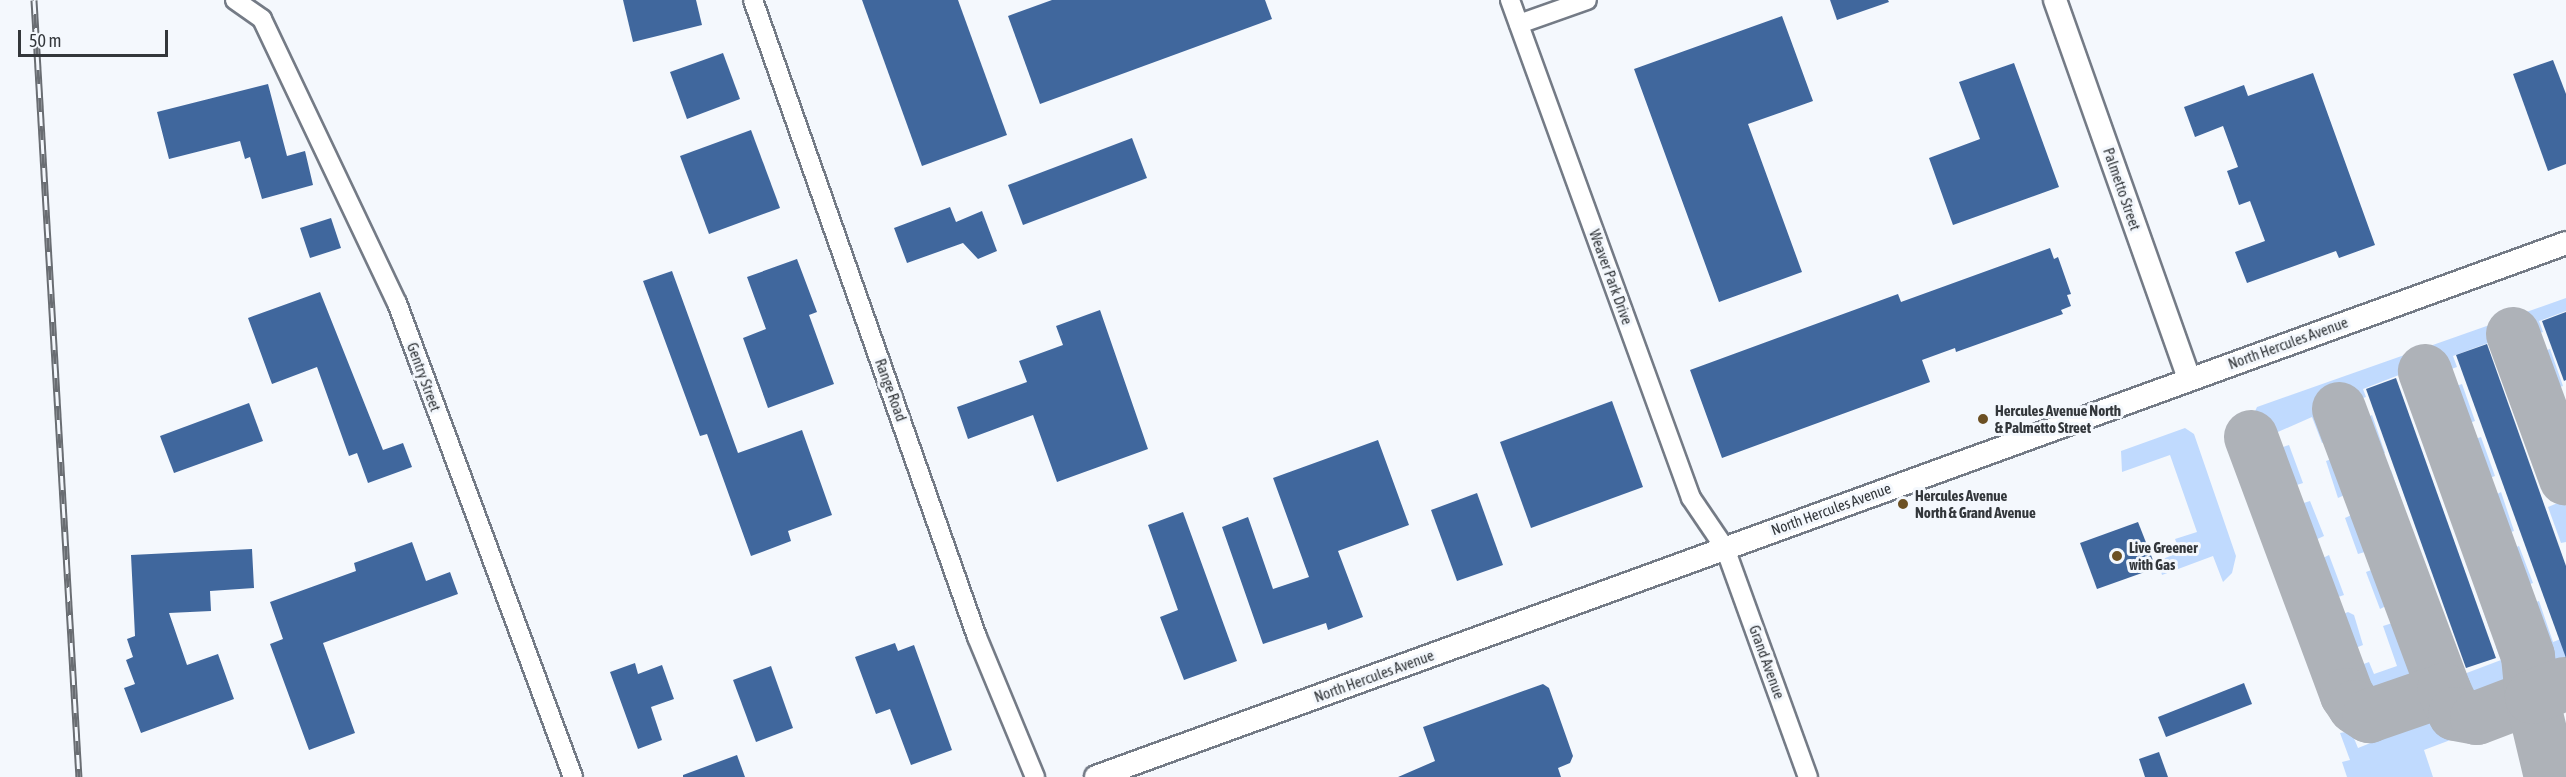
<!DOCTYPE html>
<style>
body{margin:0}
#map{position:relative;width:2566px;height:777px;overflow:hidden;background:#f4f8fd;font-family:"Asap Condensed",sans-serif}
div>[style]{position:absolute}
.green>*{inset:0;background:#c0dafe}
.taxiway>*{height:54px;margin:-27px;padding:0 27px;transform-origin:27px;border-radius:27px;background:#aeb2b8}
.building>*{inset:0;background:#40679d}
.roads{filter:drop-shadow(2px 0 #747b86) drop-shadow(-2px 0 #747b86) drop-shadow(0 2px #747b86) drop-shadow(0 -2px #747b86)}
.minor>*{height:18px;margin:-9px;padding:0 9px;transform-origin:9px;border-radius:9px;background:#fff}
.tertiary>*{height:22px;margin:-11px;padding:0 11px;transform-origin:11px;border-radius:11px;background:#fff}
.rail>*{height:7px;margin-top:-3.5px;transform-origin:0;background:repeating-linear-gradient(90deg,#f4f8fd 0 14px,#696d72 0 28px);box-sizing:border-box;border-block:2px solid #696d72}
.dots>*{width:16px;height:16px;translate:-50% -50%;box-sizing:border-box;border:3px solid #f4f8fd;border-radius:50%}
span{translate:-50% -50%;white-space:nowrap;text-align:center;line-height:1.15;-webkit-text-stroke:6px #f4f8fd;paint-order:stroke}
.street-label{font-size:15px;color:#33373b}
.poi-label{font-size:15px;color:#33373b;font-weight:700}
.left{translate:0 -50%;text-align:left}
.scale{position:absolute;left:18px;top:30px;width:150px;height:27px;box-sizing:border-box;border:3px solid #33373b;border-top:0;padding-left:8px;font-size:18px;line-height:21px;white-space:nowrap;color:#33373b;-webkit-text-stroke:4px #f4f8fd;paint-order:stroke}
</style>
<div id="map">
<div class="green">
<i style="clip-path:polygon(2566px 298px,2566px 311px,2539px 321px,2543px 332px,2528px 337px,2516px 331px,2505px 337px,2517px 371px,2512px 377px,2503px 380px,2488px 343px,2453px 356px,2457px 367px,2437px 374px,2434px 367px,2419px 373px,2428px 401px,2426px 408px,2413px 412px,2399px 375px,2363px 389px,2366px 397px,2331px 409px,2340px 436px,2322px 443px,2312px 417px,2255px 442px,2252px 436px,2244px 439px,2347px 716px,2335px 721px,2236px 452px,2257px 407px)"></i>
<i style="clip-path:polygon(2550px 349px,2563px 386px,2548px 391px,2543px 389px,2533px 362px,2535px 354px)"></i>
<i style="clip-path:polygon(2462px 384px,2475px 421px,2461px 426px,2454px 423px,2445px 397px,2448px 389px)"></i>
<i style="clip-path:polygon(2519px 394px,2527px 397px,2537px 425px,2534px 430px,2522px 434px,2509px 398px)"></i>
<i style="clip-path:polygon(2566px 405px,2566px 445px,2562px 444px,2551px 414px)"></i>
<i style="clip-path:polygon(2372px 415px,2385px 453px,2372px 458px,2366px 455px,2355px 425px)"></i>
<i style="clip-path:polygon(2432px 425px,2439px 430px,2448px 455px,2444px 463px,2432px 467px,2419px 430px)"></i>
<i style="clip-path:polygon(2185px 428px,2194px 434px,2236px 556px,2232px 573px,2223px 582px,2213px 556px,2162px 575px,2158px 561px,2180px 552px,2175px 539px,2197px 532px,2170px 455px,2122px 472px,2121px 451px)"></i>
<i style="clip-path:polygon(2481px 437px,2495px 476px,2482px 481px,2473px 477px,2464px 450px,2467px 442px)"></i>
<i style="clip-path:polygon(2289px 445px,2303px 483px,2281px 490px,2267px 458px,2269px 452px)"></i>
<i style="clip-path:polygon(2538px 448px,2546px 451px,2556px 479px,2542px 490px,2528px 452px)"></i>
<i style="clip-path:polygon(2343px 455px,2349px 457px,2360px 488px,2338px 498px,2326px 461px)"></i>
<i style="clip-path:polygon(2391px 470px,2404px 508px,2394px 512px,2385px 510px,2375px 480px)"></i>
<i style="clip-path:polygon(2450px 480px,2459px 484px,2467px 510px,2464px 517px,2452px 521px,2438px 484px)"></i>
<i style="clip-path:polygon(2501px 492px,2514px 531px,2502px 535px,2493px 533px,2482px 502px)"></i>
<i style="clip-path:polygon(2310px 501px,2324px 536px,2302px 546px,2298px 544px,2287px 513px,2288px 508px)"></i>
<i style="clip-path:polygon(2560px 502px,2566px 506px,2566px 542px,2561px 543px,2548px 507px)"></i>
<i style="clip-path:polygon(2362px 510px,2367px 510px,2378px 543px,2375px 549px,2358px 554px,2345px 518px)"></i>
<i style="clip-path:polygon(2410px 524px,2423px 562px,2412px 566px,2404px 564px,2394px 536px,2399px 528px)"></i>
<i style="clip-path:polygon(2469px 534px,2477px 537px,2487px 565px,2471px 576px,2457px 537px)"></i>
<i style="clip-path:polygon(2519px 546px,2533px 583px,2519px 588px,2512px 586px,2502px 558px,2506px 551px)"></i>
<i style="clip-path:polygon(2329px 555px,2344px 595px,2324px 602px,2307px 566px)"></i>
<i style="clip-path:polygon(2385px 565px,2400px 599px,2380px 609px,2366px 572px)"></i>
<i style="clip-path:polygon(2429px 578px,2442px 616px,2433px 620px,2424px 617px,2414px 589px,2419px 582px)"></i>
<i style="clip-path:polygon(2490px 588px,2497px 592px,2508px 618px,2504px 626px,2490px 630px,2477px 592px)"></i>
<i style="clip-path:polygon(2539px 601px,2553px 642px,2566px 637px,2566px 675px,2556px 679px,2540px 672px,2523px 613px,2526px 605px)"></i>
<i style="clip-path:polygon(2348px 612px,2354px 615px,2363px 645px,2343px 653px,2339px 652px,2329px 624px,2329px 620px)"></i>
<i style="clip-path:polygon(2405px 619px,2430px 684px,2427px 689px,2380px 706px,2356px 693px,2348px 670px,2369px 662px,2374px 674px,2397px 666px,2383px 626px)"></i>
<i style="clip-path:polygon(2449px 633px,2464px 674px,2501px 660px,2496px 647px,2511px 643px,2516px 645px,2522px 677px,2516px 692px,2473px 708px,2456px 701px,2434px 643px)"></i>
<i style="clip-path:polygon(2404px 713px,2447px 727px,2453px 739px,2424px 750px,2433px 777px,2347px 777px,2342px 762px,2350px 760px,2340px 733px,2351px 731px,2358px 748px,2373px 742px,2370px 734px,2361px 736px,2358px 729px)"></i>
</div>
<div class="taxiway">
<i style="left:2513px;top:334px;width:154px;rotate:69.9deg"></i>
<i style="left:2339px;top:409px;width:300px;rotate:69.5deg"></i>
<i style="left:2251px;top:437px;width:275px;rotate:69.6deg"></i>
<i style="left:2347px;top:695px;width:14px;rotate:56deg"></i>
<i style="left:2355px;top:707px;width:17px;rotate:33deg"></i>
<i style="left:2369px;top:716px;width:79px;rotate:-19.1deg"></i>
<i style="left:2444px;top:690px;width:26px;rotate:65deg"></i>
<i style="left:2455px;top:714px;width:22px;rotate:10deg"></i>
<i style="left:2477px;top:718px;width:59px;rotate:-20.9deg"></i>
<i style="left:2532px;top:697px;width:41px;rotate:-95.6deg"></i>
<i style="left:2528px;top:656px;width:303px;rotate:-109.9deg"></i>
<i style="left:2551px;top:777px;width:82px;rotate:-103.4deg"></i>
<i style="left:2532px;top:697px;width:35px;rotate:-22deg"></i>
</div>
<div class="building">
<i style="clip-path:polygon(623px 0,696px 0,702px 25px,633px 42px)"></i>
<i style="clip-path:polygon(862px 0,958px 0,1007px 135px,922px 166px)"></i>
<i style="clip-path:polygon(1052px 0,1265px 0,1272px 19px,1040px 104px,1008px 16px)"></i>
<i style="clip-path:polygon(1830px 0,1888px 0,1889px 2px,1837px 20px)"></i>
<i style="clip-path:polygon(1782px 16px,1813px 101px,1748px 124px,1802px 272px,1719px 302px,1634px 69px)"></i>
<i style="clip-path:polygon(723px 53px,740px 99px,687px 119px,670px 72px)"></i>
<i style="clip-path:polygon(2553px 60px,2566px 94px,2566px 164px,2548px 171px,2513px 74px)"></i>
<i style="clip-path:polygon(2014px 63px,2059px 187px,1953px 225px,1929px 158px,1980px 139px,1959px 82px)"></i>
<i style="clip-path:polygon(2313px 73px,2375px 245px,2339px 258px,2336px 251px,2247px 283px,2235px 252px,2265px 241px,2250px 201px,2239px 205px,2227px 171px,2238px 167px,2223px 126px,2195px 137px,2184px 107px,2244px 85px,2248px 96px)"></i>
<i style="clip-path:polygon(268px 84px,287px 156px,305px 151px,313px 185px,262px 199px,250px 157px,245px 159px,240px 141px,169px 159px,157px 112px)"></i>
<i style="clip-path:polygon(751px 130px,780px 208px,709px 234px,680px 156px)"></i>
<i style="clip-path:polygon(1132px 138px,1147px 178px,1023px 225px,1008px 185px)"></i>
<i style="clip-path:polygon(950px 207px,956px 222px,982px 211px,997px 251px,978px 259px,963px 243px,907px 263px,894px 228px)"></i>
<i style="clip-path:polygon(331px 218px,341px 248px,310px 258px,300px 228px)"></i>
<i style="clip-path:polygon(2050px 248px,2054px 259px,2058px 257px,2071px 294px,2067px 295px,2071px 306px,2061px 310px,2063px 314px,1956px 352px,1955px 348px,1922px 360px,1930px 382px,1722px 458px,1690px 370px,1898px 294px,1901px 302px)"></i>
<i style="clip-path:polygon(797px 259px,817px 312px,809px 315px,834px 384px,768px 408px,743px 338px,766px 329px,747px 277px)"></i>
<i style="clip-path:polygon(672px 271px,738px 453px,802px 430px,832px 515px,788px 531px,791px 541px,751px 556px,707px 434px,700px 436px,643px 281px)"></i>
<i style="clip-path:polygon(320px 292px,383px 450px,403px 443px,412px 467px,368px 483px,357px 453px,349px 456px,317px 367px,272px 384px,248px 318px)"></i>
<i style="clip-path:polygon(1100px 310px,1148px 449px,1057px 482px,1033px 415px,968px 439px,957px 407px,1027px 382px,1019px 361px,1063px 345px,1056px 326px)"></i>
<i style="clip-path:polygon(2566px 312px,2566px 380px,2564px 381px,2542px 321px)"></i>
<i style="clip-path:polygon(2487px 344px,2566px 566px,2566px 658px,2456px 355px)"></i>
<i style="clip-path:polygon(2396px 378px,2496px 658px,2466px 668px,2366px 389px)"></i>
<i style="clip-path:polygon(1612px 401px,1643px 487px,1531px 528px,1500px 442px)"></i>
<i style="clip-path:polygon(249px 403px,263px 441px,174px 473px,160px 436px)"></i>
<i style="clip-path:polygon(1378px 440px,1409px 525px,1338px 551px,1363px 617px,1328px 630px,1326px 623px,1263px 644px,1222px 527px,1248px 517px,1273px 589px,1309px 577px,1273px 478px)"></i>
<i style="clip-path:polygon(1477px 493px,1503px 565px,1457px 581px,1431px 510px)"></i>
<i style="clip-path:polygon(1183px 512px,1237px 661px,1184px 680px,1160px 617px,1178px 610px,1148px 525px)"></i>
<i style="clip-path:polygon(2138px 522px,2156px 568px,2097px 589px,2080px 543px)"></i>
<i style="clip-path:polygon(412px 542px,426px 581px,450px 572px,458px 594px,323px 643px,355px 733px,309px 750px,270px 644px,283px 639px,270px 602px,356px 571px,354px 563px)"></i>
<i style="clip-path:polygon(252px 549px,254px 588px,210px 591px,211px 611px,169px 613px,187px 665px,218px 654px,234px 699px,141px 733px,124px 688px,135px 684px,126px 660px,133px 657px,127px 639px,135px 636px,131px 555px)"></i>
<i style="clip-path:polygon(895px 643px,898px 651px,914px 645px,952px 750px,911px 765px,890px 709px,876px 714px,855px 657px)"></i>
<i style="clip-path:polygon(635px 663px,638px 674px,662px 665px,674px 699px,651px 707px,662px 740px,638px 749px,610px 672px)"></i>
<i style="clip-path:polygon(771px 666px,793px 728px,756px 742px,733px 680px)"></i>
<i style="clip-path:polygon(2244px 683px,2252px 704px,2166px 737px,2158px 717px)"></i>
<i style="clip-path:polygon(1543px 684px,1549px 688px,1573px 756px,1570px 763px,1558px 768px,1561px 777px,1398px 777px,1435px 761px,1423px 727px)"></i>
<i style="clip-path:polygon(2159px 752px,2168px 777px,2145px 777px,2139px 759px)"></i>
<i style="clip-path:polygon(737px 755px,745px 777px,683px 777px,683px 775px)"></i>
</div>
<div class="roads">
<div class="minor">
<i style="left:235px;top:0;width:33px;rotate:35deg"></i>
<i style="left:262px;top:19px;width:314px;rotate:64.6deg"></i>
<i style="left:397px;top:303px;width:506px;rotate:69.63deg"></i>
<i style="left:753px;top:0;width:675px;rotate:70.63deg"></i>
<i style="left:977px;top:637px;width:152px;rotate:67.5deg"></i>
<i style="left:1510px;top:0;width:530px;rotate:70.03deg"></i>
<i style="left:1691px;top:498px;width:60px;rotate:55.8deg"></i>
<i style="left:1725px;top:548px;width:244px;rotate:70.1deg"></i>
<i style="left:1519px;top:24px;width:72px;rotate:-19.4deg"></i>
</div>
<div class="tertiary">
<i style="left:2055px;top:0;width:401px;rotate:70.5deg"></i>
<i style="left:1096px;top:777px;width:1564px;rotate:-19.96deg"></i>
</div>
</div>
<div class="rail">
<i style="left:34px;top:0;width:778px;rotate:86.69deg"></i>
</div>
<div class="dots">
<i style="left:1983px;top:419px;background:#6c5023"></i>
<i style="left:1903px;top:504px;background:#6c5023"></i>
<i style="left:2117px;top:556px;background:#6c5023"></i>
</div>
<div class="street-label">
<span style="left:2122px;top:189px;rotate:71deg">Palmetto Street</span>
<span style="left:1611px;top:277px;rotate:70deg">Weaver Park Drive</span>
<span style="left:2288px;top:343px;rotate:-20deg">North Hercules Avenue</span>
<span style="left:424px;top:377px;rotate:70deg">Gentry Street</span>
<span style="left:891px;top:390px;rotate:70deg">Range Road</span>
<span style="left:1831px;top:509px;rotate:-20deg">North Hercules Avenue</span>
<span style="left:1767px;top:662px;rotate:70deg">Grand Avenue</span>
<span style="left:1374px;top:676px;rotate:-20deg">North Hercules Avenue</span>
</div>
<div class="poi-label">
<span class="left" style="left:1995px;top:419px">Hercules Avenue North<br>&amp; Palmetto Street</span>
<span class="left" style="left:1915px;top:504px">Hercules Avenue<br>North &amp; Grand Avenue</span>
<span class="left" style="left:2129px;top:556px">Live Greener<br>with Gas</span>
</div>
<div class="scale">50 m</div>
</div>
